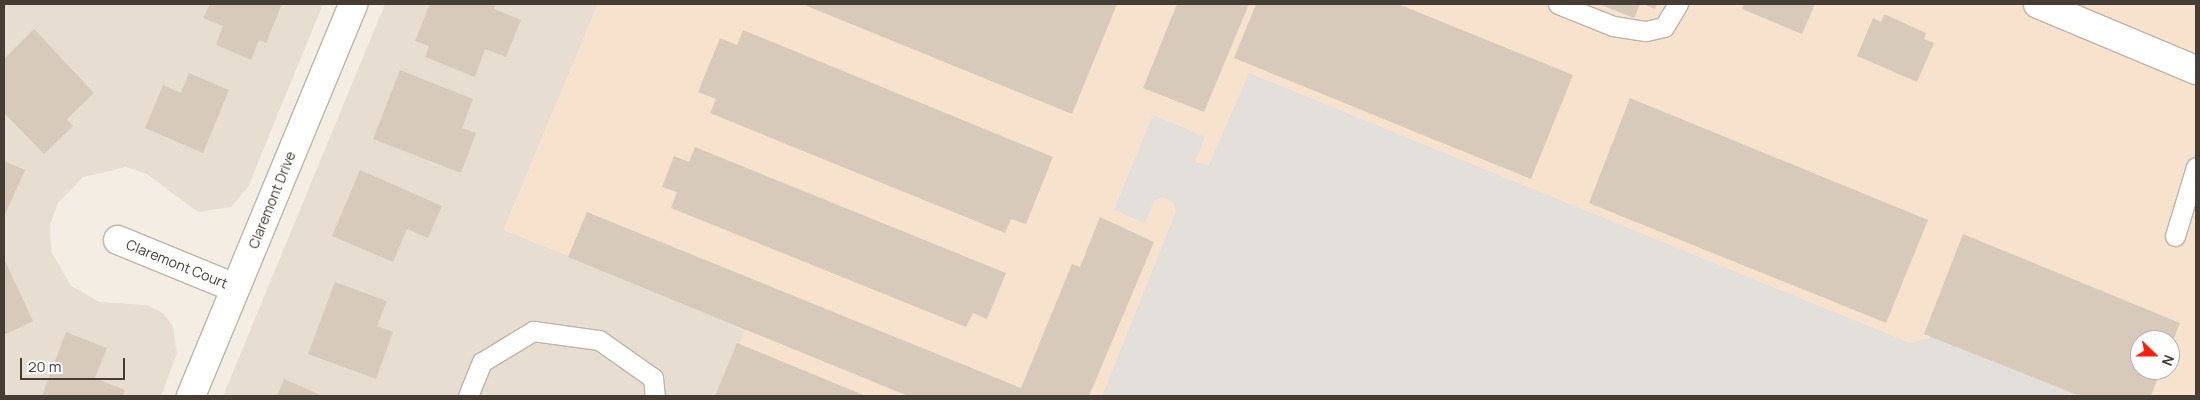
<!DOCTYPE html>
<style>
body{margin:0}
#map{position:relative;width:2200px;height:400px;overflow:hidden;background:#f3ede3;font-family:Manrope,sans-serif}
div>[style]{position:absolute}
.residential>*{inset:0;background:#e7ded1}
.commercial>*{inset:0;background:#f7e2cd}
.parking>*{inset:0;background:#e3e0dc}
.building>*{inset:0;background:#d8cabb}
.roads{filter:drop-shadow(1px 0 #bfb4a6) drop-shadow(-1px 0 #bfb4a6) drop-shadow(0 1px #bfb4a6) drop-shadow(0 -1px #bfb4a6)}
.service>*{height:19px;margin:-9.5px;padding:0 9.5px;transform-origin:9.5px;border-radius:9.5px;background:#fff}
.minor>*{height:28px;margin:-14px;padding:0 14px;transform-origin:14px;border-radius:14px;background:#fff}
span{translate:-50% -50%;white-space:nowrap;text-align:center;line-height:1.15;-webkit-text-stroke:5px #fff;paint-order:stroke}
.street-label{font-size:14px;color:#453d33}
.frame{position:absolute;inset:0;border:5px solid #453d33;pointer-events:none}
.north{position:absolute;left:2130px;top:330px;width:50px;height:50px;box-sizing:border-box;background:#fff;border:1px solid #b5b1ad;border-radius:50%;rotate:112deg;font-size:14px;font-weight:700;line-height:20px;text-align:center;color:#453d33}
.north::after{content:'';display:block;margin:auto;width:18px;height:22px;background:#ff1f0e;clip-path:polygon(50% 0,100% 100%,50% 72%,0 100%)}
.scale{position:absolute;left:20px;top:358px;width:105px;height:22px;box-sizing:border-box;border:2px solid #453d33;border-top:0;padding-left:6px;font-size:15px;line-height:18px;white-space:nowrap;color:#453d33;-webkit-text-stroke:4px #fff;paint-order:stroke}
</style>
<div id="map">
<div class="residential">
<i style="clip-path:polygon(4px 4px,323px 4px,248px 187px,231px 207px,198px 212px,147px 174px,126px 167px,83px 177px,58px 203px,50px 225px,51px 251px,71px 286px,100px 302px,147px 305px,163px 313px,173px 326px,177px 354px,161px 396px,4px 396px)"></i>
<i style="clip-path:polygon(385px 4px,598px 4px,504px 229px,746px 329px,718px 396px,223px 396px)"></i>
</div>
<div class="commercial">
<i style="clip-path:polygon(evenodd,598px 4px,2196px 4px,2196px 396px,718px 396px,746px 329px,504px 230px,598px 4px,2140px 340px,2170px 340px,2170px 370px,2140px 370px,2140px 340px)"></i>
</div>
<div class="parking">
<i style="clip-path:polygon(1249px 73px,1910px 343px,1932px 337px,2080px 396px,1102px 396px,1176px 211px,1173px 202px,1162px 197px,1154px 201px,1145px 223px,1114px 210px,1153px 115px,1205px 137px,1195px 162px,1209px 165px)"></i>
</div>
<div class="building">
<i style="clip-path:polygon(210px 4px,282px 4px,266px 43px,259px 40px,251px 60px,216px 45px,223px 26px,203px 18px)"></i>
<i style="clip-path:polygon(430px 4px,496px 4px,494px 9px,521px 20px,506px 57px,485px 49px,475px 77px,425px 57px,429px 46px,415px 41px)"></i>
<i style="clip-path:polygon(802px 4px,1117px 4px,1072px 114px)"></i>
<i style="clip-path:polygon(1177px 4px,1249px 4px,1204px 112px,1143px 88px)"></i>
<i style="clip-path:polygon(1256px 4px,1398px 4px,1573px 75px,1531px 179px,1234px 58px)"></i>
<i style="clip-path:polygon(1599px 4px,1640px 4px,1634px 18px)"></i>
<i style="clip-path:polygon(1643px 4px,1657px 4px,1655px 9px)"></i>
<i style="clip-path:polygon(1744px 4px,1815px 4px,1802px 34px,1742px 9px)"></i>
<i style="clip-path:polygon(1884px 14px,1926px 33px,1924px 39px,1934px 43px,1917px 82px,1857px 56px,1873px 18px,1881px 22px)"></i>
<i style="clip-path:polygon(34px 29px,94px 93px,67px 119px,73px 126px,44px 154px,4px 113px,4px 59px)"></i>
<i style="clip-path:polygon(743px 30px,1053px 157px,1026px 224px,1011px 219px,1005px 233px,710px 113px,716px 99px,698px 92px,720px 38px,737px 45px)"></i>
<i style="clip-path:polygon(400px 70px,473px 99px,462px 128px,476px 133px,461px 173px,373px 139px)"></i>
<i style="clip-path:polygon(189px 73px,229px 90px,203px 153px,145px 128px,163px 85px,181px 93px)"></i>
<i style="clip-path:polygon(1630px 98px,1928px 220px,1886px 323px,1589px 203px)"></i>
<i style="clip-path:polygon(695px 147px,1006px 273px,987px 319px,973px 313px,966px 327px,671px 208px,677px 192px,662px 187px,674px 156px,689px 162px)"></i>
<i style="clip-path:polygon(4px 161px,25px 170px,4px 217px)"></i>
<i style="clip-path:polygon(360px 170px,442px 206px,428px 238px,407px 229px,393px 262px,332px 236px)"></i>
<i style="clip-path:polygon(587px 212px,1021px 388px,1072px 264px,1080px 267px,1100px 217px,1154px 242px,1089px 396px,908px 396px,568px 257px)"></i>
<i style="clip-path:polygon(1963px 234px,2180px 323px,2170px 348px,2170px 340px,2140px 340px,2140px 370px,2161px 370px,2151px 396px,2080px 396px,1924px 334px)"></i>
<i style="clip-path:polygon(4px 259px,33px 321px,4px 335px)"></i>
<i style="clip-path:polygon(335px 282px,387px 301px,377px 326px,393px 332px,376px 379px,308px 354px)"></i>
<i style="clip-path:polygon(66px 332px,107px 348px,95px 378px,125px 390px,123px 396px,42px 396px)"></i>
<i style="clip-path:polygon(737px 343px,866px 396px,715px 396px)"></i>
<i style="clip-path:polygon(284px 379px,323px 396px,277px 396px)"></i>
</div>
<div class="roads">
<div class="service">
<i style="left:1558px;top:4px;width:59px;rotate:21.8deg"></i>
<i style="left:1613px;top:26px;width:33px;rotate:9deg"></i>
<i style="left:1646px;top:31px;width:18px;rotate:-13deg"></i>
<i style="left:1664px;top:27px;width:27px;rotate:-59deg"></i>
<i style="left:2175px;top:236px;width:72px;rotate:-73.1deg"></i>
<i style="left:468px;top:396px;width:37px;rotate:-68deg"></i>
<i style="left:482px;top:362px;width:60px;rotate:-31.3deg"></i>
<i style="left:533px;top:331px;width:67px;rotate:7.8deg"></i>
<i style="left:599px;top:340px;width:66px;rotate:35.1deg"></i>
<i style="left:653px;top:378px;width:18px;rotate:84deg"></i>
</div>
<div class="minor">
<i style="left:2038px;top:4px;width:171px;rotate:22.7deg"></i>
<i style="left:118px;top:240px;width:126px;rotate:22.3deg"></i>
<i style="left:191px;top:396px;width:424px;rotate:-67.5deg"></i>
</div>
</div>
<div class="street-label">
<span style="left:272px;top:200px;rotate:-68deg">Claremont Drive</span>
<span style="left:177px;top:264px;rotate:22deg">Claremont Court</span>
</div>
<div class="frame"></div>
<div class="north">N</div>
<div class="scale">20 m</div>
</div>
